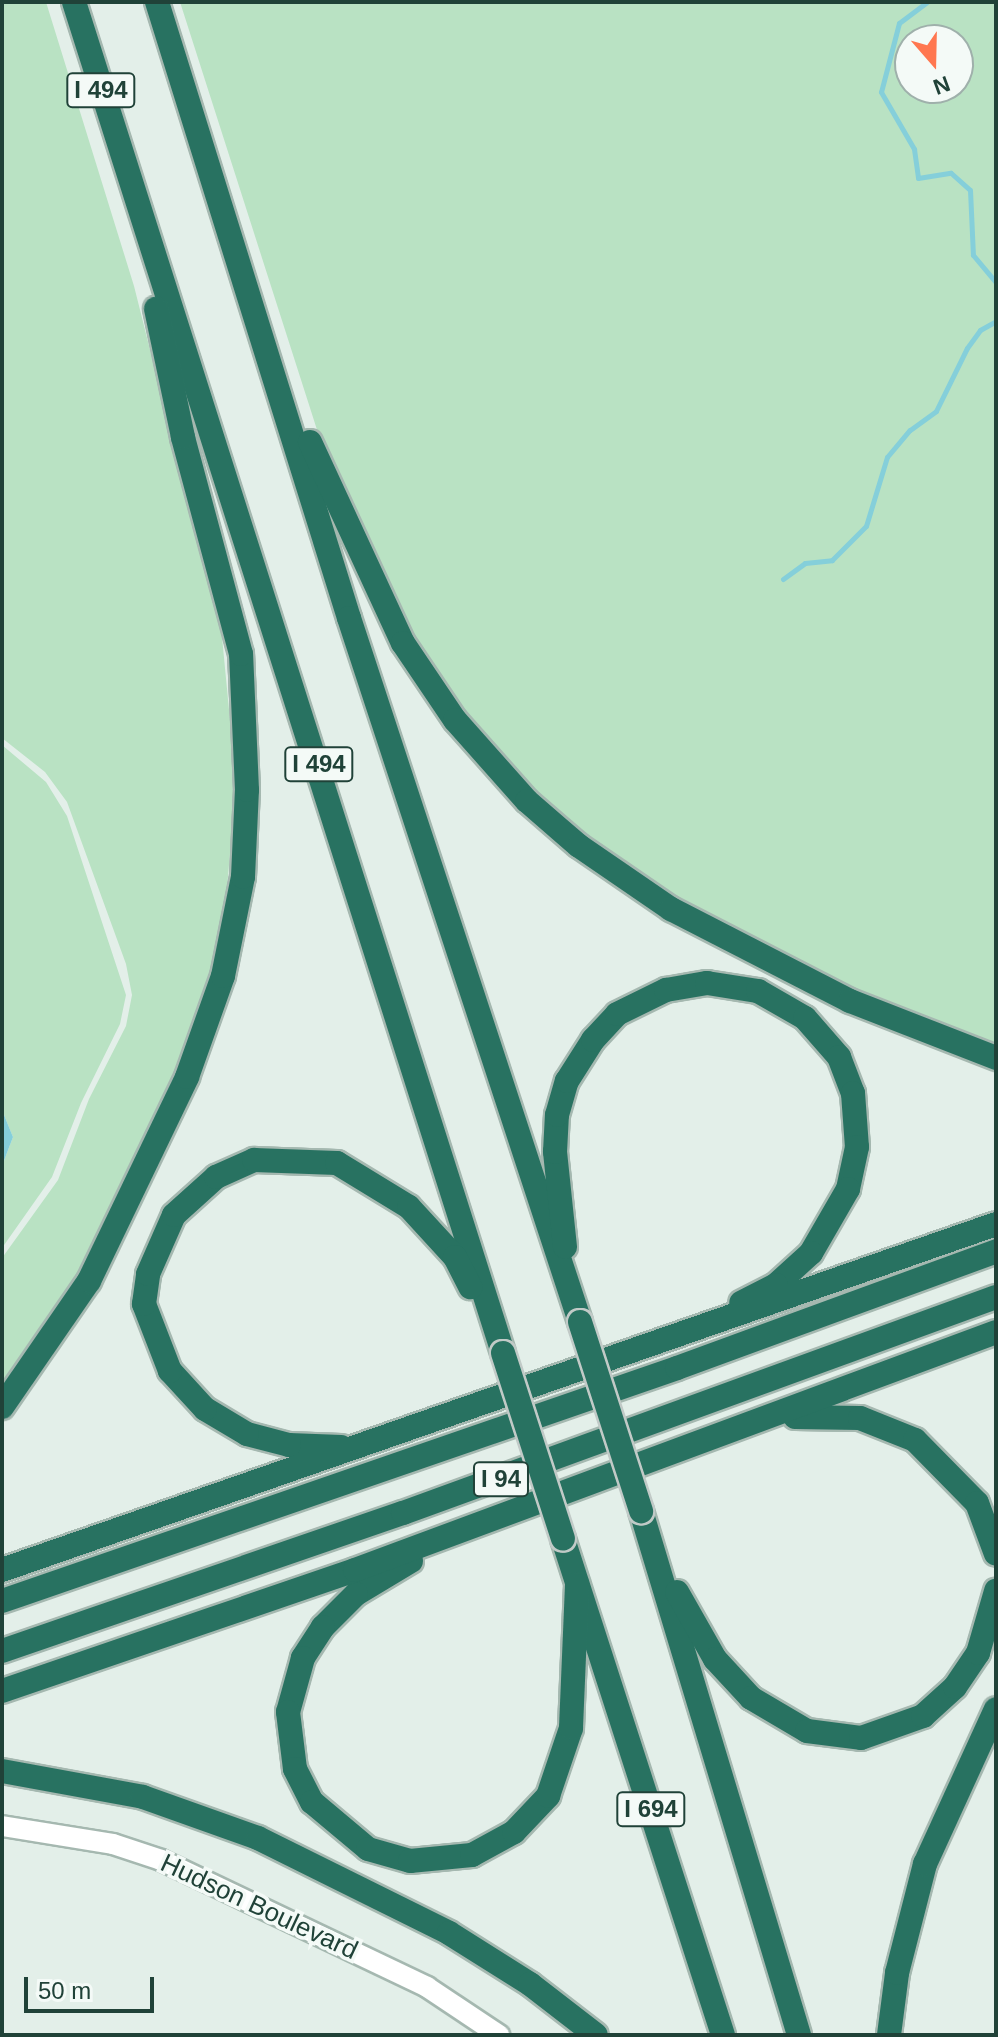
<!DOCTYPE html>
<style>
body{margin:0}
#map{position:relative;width:998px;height:2037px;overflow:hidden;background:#e3efe9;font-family:Arial,sans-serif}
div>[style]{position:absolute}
.green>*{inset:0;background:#b9e2c3}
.water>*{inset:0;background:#85cfda}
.stream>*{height:5px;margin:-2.5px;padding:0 2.5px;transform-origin:2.5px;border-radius:2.5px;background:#85cfda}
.roads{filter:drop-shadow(2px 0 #a5b8b0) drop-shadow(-2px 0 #a5b8b0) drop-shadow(0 2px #a5b8b0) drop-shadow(0 -2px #a5b8b0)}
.street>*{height:20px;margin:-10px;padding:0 10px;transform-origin:10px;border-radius:10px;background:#fff}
.highway>*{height:24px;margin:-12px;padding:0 12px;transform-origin:12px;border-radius:12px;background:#287261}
.bridges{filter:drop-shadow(2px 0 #c1cac7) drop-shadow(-2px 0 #c1cac7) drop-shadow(0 2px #c1cac7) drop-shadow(0 -2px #c1cac7)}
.highway-bridge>*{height:24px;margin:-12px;padding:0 12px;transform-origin:12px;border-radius:12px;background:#287261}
span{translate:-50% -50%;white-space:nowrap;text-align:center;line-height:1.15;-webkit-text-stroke:7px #f4faf7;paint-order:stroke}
.shield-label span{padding:2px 6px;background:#f4faf7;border:2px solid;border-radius:6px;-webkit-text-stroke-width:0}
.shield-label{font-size:24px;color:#204238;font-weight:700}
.street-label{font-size:26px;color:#204238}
.frame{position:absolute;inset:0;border:4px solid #204238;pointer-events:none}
.north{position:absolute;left:894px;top:24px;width:80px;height:80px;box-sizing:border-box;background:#f4faf7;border:2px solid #9fb0ab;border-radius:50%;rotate:160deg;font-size:22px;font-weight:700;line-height:32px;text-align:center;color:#204238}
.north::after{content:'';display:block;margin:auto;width:28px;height:36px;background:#ff7750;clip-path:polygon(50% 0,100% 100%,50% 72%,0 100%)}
.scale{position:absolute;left:24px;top:1977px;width:130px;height:36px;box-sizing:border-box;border:4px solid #204238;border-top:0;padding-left:10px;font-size:24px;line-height:28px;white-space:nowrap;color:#204238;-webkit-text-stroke:6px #f4faf7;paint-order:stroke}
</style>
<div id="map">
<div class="green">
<i style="clip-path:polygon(2px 2px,46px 2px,134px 286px,222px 637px,236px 782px,225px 912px,207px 989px,179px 1068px,75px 1282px,2px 1396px,2px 1258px,58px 1180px,89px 1099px,126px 1026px,132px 995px,126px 964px,67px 802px,45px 772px,2px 738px)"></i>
<i style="clip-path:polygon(evenodd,180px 2px,996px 2px,996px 1048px,903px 1014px,697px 914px,575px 831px,491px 749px,412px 641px,319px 436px,180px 2px,910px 40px,958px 40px,958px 88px,910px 88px,910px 40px)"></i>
<i style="clip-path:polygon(2px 745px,46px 782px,67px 816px,126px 995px,120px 1024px,81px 1103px,52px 1177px,2px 1248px,2px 1166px,13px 1137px,2px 1110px)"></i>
</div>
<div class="water">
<i style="clip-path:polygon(2px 1110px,13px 1137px,2px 1166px)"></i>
</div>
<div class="stream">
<i style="left:927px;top:2px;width:35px;rotate:143deg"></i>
<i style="left:899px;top:23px;width:71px;rotate:104.6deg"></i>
<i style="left:881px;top:92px;width:66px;rotate:59.9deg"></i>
<i style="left:914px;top:149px;width:29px;rotate:82deg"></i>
<i style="left:918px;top:178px;width:33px;rotate:-9deg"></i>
<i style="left:951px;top:173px;width:25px;rotate:42deg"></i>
<i style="left:970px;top:190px;width:65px;rotate:87.4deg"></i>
<i style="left:973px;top:255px;width:35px;rotate:50deg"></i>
<i style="left:783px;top:579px;width:27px;rotate:-36deg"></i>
<i style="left:805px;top:563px;width:27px;rotate:-6deg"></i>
<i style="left:832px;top:560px;width:48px;rotate:-45deg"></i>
<i style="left:866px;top:526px;width:72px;rotate:-73.1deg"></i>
<i style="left:887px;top:457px;width:35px;rotate:-50deg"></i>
<i style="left:910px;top:430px;width:32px;rotate:-36deg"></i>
<i style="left:936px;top:411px;width:70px;rotate:-63.8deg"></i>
<i style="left:967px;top:348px;width:22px;rotate:-54deg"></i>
<i style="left:980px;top:330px;width:18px;rotate:-29deg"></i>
</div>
<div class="roads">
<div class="street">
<i style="left:2px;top:1826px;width:112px;rotate:9.2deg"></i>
<i style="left:113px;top:1844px;width:51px;rotate:18.4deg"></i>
<i style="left:161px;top:1860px;width:295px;rotate:25.5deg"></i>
<i style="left:427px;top:1987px;width:87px;rotate:33.7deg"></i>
</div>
<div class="highway">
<i style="left:74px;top:2px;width:1417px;rotate:72.38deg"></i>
<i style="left:157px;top:2px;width:645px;rotate:72.69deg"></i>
<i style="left:349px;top:618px;width:741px;rotate:71.83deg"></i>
<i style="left:310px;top:442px;width:221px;rotate:65.2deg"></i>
<i style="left:403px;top:643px;width:93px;rotate:56deg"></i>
<i style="left:455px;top:720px;width:108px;rotate:48.4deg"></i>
<i style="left:527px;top:801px;width:69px;rotate:40.9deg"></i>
<i style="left:579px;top:846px;width:112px;rotate:34.4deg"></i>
<i style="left:671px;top:909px;width:201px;rotate:27.2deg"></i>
<i style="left:850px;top:1001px;width:157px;rotate:21.3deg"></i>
<i style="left:565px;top:1247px;width:96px;rotate:-96deg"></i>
<i style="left:555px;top:1152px;width:37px;rotate:-87deg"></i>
<i style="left:557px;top:1115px;width:35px;rotate:-74deg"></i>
<i style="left:567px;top:1081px;width:49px;rotate:-57.6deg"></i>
<i style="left:593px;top:1040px;width:35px;rotate:-47deg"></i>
<i style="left:617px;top:1014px;width:55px;rotate:-26.1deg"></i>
<i style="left:666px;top:990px;width:42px;rotate:-9.7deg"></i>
<i style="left:707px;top:983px;width:52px;rotate:8.9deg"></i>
<i style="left:758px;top:991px;width:54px;rotate:29.9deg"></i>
<i style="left:805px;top:1018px;width:52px;rotate:48.9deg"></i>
<i style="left:839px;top:1057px;width:39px;rotate:69deg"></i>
<i style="left:853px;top:1093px;width:54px;rotate:85.8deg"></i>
<i style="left:857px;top:1147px;width:43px;rotate:102.1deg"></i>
<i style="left:848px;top:1189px;width:74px;rotate:120deg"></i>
<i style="left:811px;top:1253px;width:47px;rotate:137.6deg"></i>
<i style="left:776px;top:1285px;width:39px;rotate:153deg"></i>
<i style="left:2px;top:1407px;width:153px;rotate:-55.4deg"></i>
<i style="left:89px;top:1281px;width:226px;rotate:-64.3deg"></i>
<i style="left:187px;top:1077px;width:107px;rotate:-70.4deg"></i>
<i style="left:223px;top:976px;width:101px;rotate:-78.6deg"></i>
<i style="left:243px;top:877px;width:87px;rotate:-87.4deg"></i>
<i style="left:247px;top:790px;width:136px;rotate:-92.5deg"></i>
<i style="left:241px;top:654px;width:225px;rotate:-105deg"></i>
<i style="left:183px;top:437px;width:131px;rotate:-101.9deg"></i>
<i style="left:795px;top:1417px;width:65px;rotate:0.9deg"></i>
<i style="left:860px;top:1418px;width:59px;rotate:21.8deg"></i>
<i style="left:915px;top:1440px;width:88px;rotate:45.5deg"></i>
<i style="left:977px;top:1503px;width:54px;rotate:69.6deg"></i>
<i style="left:341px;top:1447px;width:52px;rotate:-177.8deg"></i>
<i style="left:289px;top:1445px;width:43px;rotate:-165.3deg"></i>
<i style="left:247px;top:1434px;width:49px;rotate:-149.2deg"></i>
<i style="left:205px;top:1409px;width:52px;rotate:-132.6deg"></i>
<i style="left:170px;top:1371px;width:72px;rotate:-111.2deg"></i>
<i style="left:144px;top:1304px;width:30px;rotate:-82deg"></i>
<i style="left:148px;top:1274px;width:64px;rotate:-66.2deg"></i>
<i style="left:174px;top:1215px;width:57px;rotate:-42.1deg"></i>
<i style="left:216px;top:1177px;width:42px;rotate:-24.1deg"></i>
<i style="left:254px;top:1160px;width:83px;rotate:2.1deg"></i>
<i style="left:337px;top:1163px;width:84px;rotate:31.4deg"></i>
<i style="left:409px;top:1207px;width:68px;rotate:47.4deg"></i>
<i style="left:455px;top:1257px;width:34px;rotate:63deg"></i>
<i style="left:641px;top:1511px;width:547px;rotate:73.22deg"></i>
<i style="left:563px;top:1539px;width:521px;rotate:72.12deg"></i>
<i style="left:411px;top:1561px;width:64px;rotate:149deg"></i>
<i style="left:356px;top:1594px;width:47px;rotate:135deg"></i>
<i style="left:323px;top:1627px;width:37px;rotate:123deg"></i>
<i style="left:303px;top:1658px;width:56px;rotate:105.5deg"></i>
<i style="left:288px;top:1712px;width:57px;rotate:83deg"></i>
<i style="left:295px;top:1769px;width:37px;rotate:63deg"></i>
<i style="left:312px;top:1802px;width:73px;rotate:40deg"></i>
<i style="left:368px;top:1849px;width:44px;rotate:15.9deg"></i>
<i style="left:410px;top:1861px;width:62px;rotate:-5.5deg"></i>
<i style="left:472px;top:1855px;width:48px;rotate:-28.7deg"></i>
<i style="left:514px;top:1832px;width:50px;rotate:-46.6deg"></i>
<i style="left:548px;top:1796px;width:72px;rotate:-71.3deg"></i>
<i style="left:571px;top:1728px;width:144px;rotate:-87.6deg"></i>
<i style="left:2px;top:1570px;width:1052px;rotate:-19.19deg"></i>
<i style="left:677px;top:1592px;width:77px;rotate:60.4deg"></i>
<i style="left:715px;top:1659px;width:53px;rotate:47.3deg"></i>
<i style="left:751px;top:1698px;width:65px;rotate:30.5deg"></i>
<i style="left:807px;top:1731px;width:54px;rotate:7.4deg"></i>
<i style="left:861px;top:1738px;width:66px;rotate:-19.5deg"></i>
<i style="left:923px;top:1716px;width:43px;rotate:-42.2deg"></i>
<i style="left:955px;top:1687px;width:41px;rotate:-55.9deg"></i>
<i style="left:978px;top:1653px;width:65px;rotate:-73.8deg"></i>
<i style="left:2px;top:1601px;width:714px;rotate:-19.04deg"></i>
<i style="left:677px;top:1368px;width:340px;rotate:-20.1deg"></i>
<i style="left:2px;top:1651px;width:424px;rotate:-19deg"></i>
<i style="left:403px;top:1513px;width:631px;rotate:-20.01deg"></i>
<i style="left:2px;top:1691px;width:373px;rotate:-18.9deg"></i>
<i style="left:355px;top:1570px;width:684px;rotate:-20.37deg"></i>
<i style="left:2px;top:1771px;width:143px;rotate:10.4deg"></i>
<i style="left:143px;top:1797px;width:122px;rotate:19.6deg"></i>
<i style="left:258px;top:1838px;width:213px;rotate:26.4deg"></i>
<i style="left:449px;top:1933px;width:96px;rotate:32.2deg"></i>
<i style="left:530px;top:1984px;width:83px;rotate:37.7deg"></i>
<i style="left:889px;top:2035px;width:63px;rotate:-82.6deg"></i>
<i style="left:897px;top:1973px;width:113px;rotate:-75.6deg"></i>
<i style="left:925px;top:1864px;width:170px;rotate:-65.4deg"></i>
</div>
</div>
<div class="bridges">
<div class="highway-bridge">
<i style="left:580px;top:1322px;width:199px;rotate:72.1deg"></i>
<i style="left:503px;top:1353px;width:195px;rotate:72.1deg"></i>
</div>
</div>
<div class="shield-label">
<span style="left:101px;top:90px">I 494</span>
<span style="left:319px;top:764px">I 494</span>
<span style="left:501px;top:1479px">I 94</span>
<span style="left:651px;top:1809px">I 694</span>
</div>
<div class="street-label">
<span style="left:259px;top:1907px;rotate:25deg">Hudson Boulevard</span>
</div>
<div class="frame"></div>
<div class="north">N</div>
<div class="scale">50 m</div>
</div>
